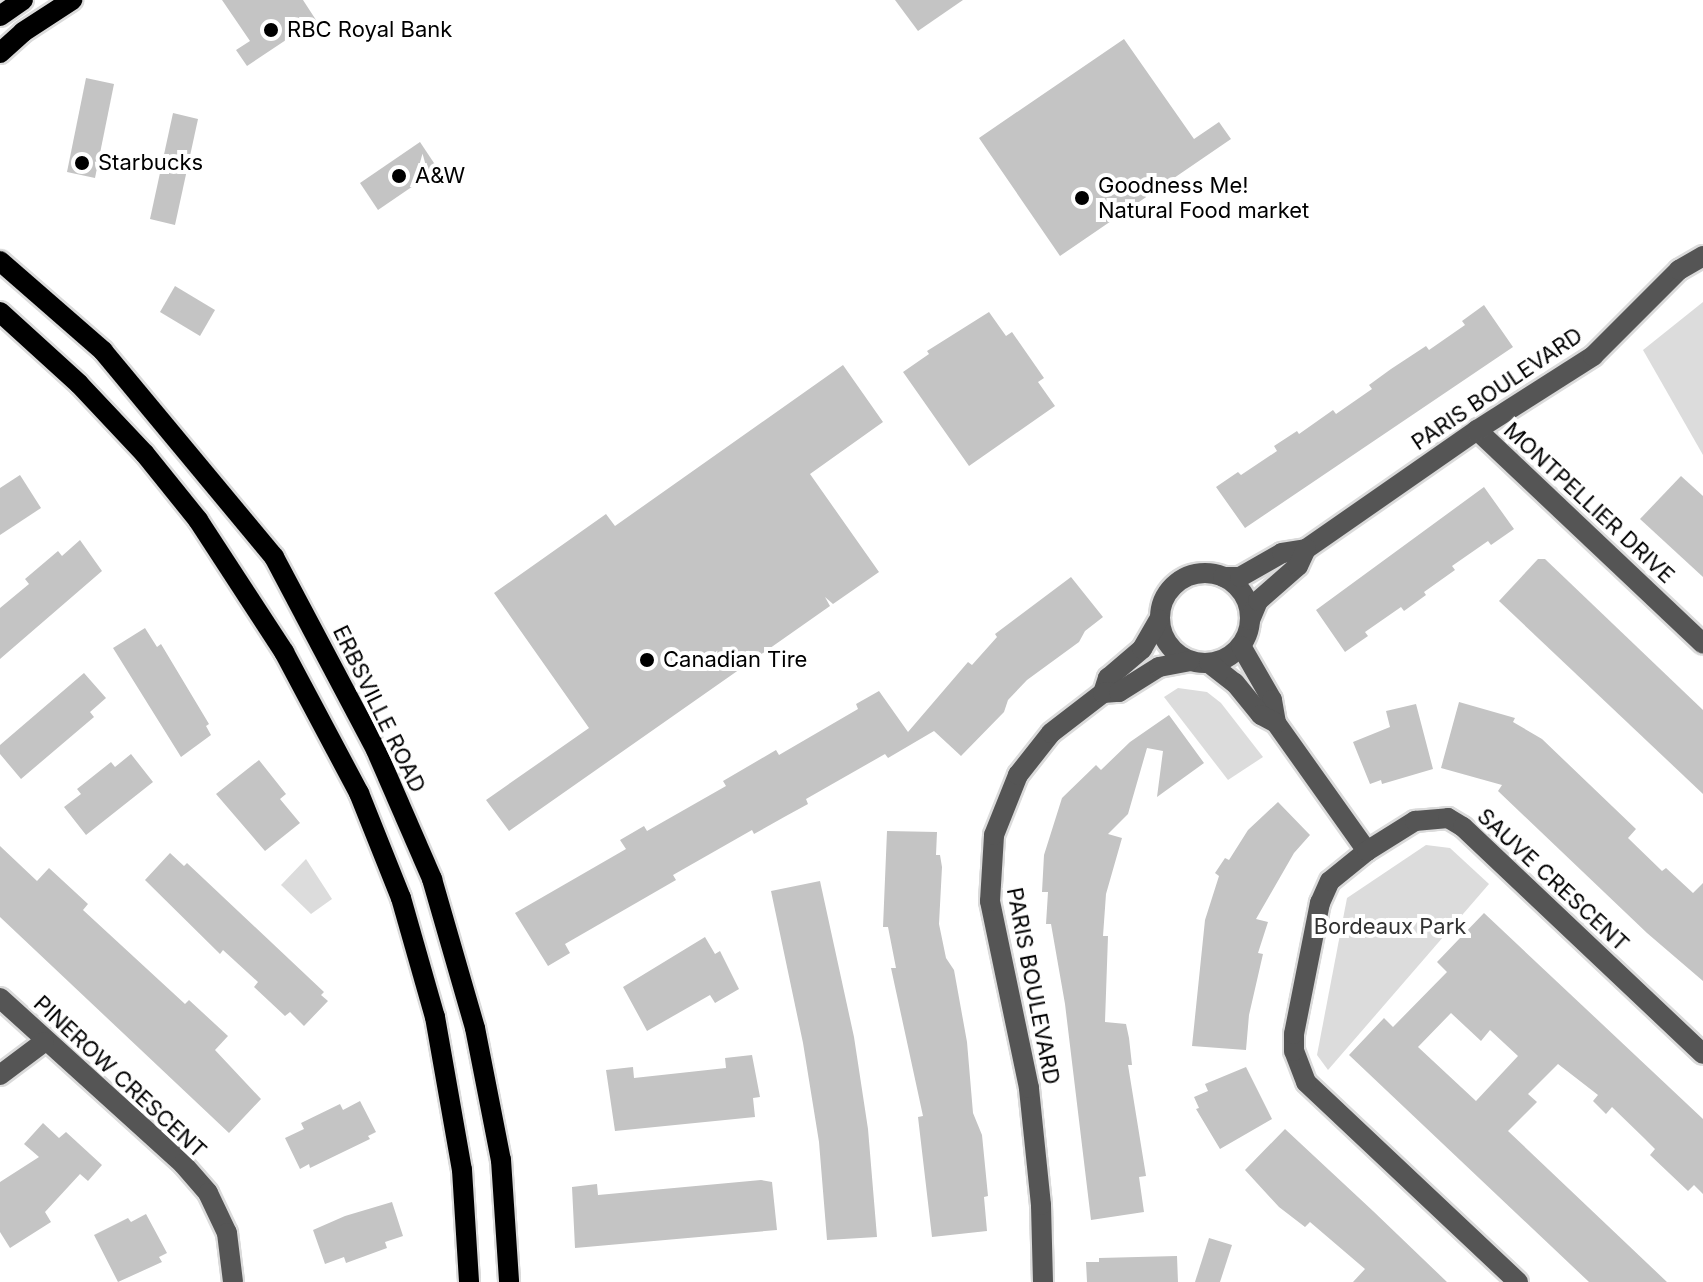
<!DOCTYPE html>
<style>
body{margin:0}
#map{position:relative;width:1703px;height:1282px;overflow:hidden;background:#fff;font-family:Inter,sans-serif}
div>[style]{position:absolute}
.green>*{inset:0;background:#dcdcdc}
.building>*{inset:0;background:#c4c4c4}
.roads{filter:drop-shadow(2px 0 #dbdbdb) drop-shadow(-2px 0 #dbdbdb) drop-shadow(0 2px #dbdbdb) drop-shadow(0 -2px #dbdbdb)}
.minor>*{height:20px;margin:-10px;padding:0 10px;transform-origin:10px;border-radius:10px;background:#555}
.minor>.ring{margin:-10px;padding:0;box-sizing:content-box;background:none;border:20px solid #555;border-radius:50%}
.major>*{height:20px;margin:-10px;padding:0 10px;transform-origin:10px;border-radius:10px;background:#000}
.dots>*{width:22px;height:22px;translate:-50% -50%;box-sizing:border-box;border:4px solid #fff;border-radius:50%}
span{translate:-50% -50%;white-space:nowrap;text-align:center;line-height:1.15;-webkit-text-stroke:8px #fff;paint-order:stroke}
.poi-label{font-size:22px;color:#000}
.left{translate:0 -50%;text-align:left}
.street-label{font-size:22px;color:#000}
.park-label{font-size:22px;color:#333}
</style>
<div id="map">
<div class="green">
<i style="clip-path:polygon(1703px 302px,1703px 455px,1643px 350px)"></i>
<i style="clip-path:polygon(1178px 688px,1207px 692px,1221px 703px,1263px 757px,1228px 780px,1164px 697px)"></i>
<i style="clip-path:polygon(1426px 845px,1450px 848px,1489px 884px,1328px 1070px,1317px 1055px,1347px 898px)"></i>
<i style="clip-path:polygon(306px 859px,332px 899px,311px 914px,281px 885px)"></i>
</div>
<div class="building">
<i style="clip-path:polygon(222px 0,303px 0,316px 20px,247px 66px,236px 50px,250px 41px)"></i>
<i style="clip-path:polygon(895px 0,963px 0,918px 31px)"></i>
<i style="clip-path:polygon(1124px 39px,1194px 139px,1219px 122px,1231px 139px,1060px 256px,979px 138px)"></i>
<i style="clip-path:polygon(86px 78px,114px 84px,95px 178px,67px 172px)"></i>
<i style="clip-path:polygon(173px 113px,198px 119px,175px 225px,150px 219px)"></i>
<i style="clip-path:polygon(420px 142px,438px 169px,378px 210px,360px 183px)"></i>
<i style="clip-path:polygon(175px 286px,215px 310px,200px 336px,160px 312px)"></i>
<i style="clip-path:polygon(1484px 305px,1513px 347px,1245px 528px,1216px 487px,1238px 472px,1241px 475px,1277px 451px,1274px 446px,1297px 431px,1299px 434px,1333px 410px,1336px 414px,1372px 389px,1369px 385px,1391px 369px,1426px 346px,1429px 350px,1465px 325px,1462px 321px)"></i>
<i style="clip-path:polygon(989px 312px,1006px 336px,1012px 332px,1044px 378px,1038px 382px,1055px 406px,969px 466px,903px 372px,929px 354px,927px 351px)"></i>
<i style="clip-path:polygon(843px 365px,883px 422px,810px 474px,879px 572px,833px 604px,825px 597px,830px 606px,509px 831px,486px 800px,589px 728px,494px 593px,606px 514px,615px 526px)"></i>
<i style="clip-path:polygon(20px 475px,41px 508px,0 535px,0 488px)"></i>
<i style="clip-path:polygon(1681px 476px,1703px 496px,1703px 577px,1640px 519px)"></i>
<i style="clip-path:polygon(1484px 487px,1514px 529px,1491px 545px,1488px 541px,1452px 566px,1455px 570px,1424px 592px,1426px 595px,1404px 611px,1401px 607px,1365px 632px,1368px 636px,1345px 652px,1316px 610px)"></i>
<i style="clip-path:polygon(80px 540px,102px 571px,0 659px,0 608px,29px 584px,25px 579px,58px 551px,62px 556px)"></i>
<i style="clip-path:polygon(1538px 559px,1545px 559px,1703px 710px,1703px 794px,1499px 601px)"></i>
<i style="clip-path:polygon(1071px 577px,1103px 617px,1085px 631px,1079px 642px,1027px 680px,1008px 700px,1004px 712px,961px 756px,934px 731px,888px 758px,885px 754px,806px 799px,808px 804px,786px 816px,754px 834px,752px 830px,673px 875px,676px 880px,565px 944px,570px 953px,548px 966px,515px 913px,626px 849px,620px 840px,644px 826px,647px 831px,726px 786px,723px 781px,776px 750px,779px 755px,858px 709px,856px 704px,879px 691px,908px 732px,968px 662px,972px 665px,997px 637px,995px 634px)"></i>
<i style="clip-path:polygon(145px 628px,157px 647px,161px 644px,209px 724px,206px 726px,211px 735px,181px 757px,113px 648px)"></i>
<i style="clip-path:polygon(84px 673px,106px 698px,90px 712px,94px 717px,21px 779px,0 754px,0 745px)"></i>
<i style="clip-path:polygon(1459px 702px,1515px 718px,1513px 722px,1542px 739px,1636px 829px,1628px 838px,1662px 871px,1666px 868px,1693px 893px,1703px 883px,1703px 981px,1647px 933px,1498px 791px,1502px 785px,1441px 768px)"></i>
<i style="clip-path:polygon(1416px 704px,1433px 769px,1382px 784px,1381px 780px,1370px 784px,1353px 742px,1390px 727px,1386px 711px)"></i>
<i style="clip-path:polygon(1169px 715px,1204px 763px,1157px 797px,1163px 751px,1147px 748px,1128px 814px,1108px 834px,1122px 838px,1106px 894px,1103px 936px,1108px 936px,1105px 1022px,1126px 1024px,1129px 1038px,1132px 1065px,1128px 1065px,1146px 1176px,1139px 1177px,1144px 1212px,1091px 1220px,1065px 1004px,1051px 924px,1046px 924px,1048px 892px,1042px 892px,1044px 855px,1062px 798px,1096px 765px,1101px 770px,1130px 742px)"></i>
<i style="clip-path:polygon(131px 754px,153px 782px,86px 835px,64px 807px,81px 794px,77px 789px,111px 762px,115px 767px)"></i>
<i style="clip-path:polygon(259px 760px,286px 794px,280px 799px,300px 823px,265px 851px,216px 794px)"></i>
<i style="clip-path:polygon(1278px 802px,1310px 835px,1294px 853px,1256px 919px,1268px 922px,1258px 953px,1263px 954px,1249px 1015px,1246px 1050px,1192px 1046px,1205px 920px,1219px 876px,1215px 873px,1225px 858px,1229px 860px,1248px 830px)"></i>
<i style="clip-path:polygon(887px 831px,937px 832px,936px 855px,940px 855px,942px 867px,939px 924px,946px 958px,954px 970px,967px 1042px,973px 1113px,982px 1135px,988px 1196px,984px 1197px,987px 1231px,932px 1237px,918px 1117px,923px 1116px,891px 968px,896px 968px,888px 927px,883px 927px)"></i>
<i style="clip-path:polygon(0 846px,37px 881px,49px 868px,88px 904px,83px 910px,185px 1004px,189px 1000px,228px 1036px,215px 1050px,261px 1099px,229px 1133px,0 917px)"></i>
<i style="clip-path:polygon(170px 853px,184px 866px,187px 863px,324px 992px,321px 995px,328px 1001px,304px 1026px,290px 1012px,285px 1016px,254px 987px,258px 982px,223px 950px,220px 954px,145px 880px)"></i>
<i style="clip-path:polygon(820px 881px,854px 1037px,868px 1129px,877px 1237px,827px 1240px,819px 1142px,803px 1043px,771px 891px)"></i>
<i style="clip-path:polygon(evenodd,1484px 913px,1703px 1119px,1703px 1194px,1694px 1185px,1688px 1191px,1650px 1155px,1655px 1149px,1645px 1139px,1612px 1107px,1606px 1114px,1593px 1101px,1598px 1095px,1558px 1064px,1528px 1094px,1537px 1102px,1508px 1131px,1667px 1282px,1589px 1282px,1349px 1055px,1384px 1018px,1393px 1027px,1447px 972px,1437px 962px,1484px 913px,1451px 1013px,1481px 1041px,1490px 1030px,1518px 1056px,1476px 1101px,1418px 1047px,1451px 1013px)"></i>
<i style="clip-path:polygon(705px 937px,715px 954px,720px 951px,739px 989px,715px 1003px,710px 995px,647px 1031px,623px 987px)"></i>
<i style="clip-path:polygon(752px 1055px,760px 1097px,753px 1098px,755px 1117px,615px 1131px,606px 1070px,633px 1067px,634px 1078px,726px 1068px,725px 1058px)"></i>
<i style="clip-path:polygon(1246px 1067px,1272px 1119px,1220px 1149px,1196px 1109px,1199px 1108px,1194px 1097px,1208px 1091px,1205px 1084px)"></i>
<i style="clip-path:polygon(360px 1101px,376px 1132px,368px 1136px,370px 1139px,310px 1168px,309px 1164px,300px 1169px,285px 1138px,304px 1129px,301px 1123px,340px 1104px,343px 1110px)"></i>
<i style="clip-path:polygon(43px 1123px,59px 1138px,66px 1132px,102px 1165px,88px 1181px,80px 1174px,45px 1212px,51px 1222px,10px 1248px,0 1232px,0 1182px,39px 1157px,24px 1144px)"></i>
<i style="clip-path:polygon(1285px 1129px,1373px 1211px,1447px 1282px,1353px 1282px,1365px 1269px,1310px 1222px,1305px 1227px,1279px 1207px,1245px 1170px)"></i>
<i style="clip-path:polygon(761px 1180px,772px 1182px,777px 1230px,575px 1248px,572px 1187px,597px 1184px,598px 1195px)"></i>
<i style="clip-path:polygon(392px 1202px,403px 1236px,385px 1242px,387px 1248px,346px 1263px,344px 1257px,325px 1264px,313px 1230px,345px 1216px)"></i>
<i style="clip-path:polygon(146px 1214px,167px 1253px,159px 1257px,162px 1262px,118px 1282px,94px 1235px,128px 1218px,131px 1222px)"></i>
<i style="clip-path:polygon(1209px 1238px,1232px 1245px,1220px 1282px,1195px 1282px)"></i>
<i style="clip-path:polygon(1177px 1256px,1178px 1282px,1087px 1282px,1086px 1262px,1099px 1262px,1099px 1258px)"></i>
</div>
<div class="roads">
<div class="minor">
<i style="left:1477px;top:430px;width:311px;rotate:43.4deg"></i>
<i class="ring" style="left:1160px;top:573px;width:70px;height:70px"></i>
<i style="left:1223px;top:577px;width:17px"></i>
<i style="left:1240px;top:577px;width:48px;rotate:-29.7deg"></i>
<i style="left:1282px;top:553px;width:24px;rotate:-9deg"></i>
<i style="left:1306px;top:549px;width:208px;rotate:-34.8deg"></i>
<i style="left:1477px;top:430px;width:138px;rotate:-32.5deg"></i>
<i style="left:1593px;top:356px;width:122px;rotate:-45deg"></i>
<i style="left:1679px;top:270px;width:28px;rotate:-30deg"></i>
<i style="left:1250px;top:620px;width:21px;rotate:-67deg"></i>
<i style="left:1258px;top:601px;width:53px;rotate:-41.2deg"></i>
<i style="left:1298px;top:566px;width:19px;rotate:-65deg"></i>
<i style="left:1241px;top:646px;width:62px;rotate:60.1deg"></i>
<i style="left:1272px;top:700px;width:23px;rotate:80deg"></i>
<i style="left:1276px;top:723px;width:157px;rotate:54.6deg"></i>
<i style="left:1209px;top:663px;width:33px;rotate:38deg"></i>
<i style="left:1235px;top:683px;width:41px;rotate:50.9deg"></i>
<i style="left:1261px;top:715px;width:17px;rotate:28deg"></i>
<i style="left:1103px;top:693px;width:16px;rotate:-72deg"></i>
<i style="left:1108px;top:678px;width:45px;rotate:-40.5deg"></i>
<i style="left:1142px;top:649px;width:34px;rotate:-60deg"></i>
<i style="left:0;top:998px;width:247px;rotate:42.2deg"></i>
<i style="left:183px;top:1164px;width:38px;rotate:49deg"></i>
<i style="left:208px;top:1193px;width:44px;rotate:64.6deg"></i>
<i style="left:227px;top:1233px;width:49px;rotate:83deg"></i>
<i style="left:0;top:1075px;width:55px;rotate:-36.9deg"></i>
<i style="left:1043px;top:1282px;width:77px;rotate:-91.5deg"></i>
<i style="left:1041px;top:1205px;width:118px;rotate:-95.9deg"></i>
<i style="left:1029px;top:1088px;width:191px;rotate:-101.8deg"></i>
<i style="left:990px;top:901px;width:66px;rotate:-86.5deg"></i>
<i style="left:994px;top:835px;width:65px;rotate:-68.2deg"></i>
<i style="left:1018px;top:775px;width:53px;rotate:-51.8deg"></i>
<i style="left:1051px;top:733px;width:66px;rotate:-37.6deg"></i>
<i style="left:1103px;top:693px;width:16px;rotate:-4deg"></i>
<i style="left:1119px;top:692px;width:47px;rotate:-32deg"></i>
<i style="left:1159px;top:667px;width:31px;rotate:-11deg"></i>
<i style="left:1518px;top:1282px;width:291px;rotate:-136.7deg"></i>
<i style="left:1306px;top:1082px;width:33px;rotate:-111deg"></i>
<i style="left:1294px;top:1051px;width:17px;rotate:-90deg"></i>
<i style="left:1294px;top:1034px;width:134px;rotate:-78.8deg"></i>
<i style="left:1320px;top:903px;width:24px;rotate:-66deg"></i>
<i style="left:1330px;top:881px;width:48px;rotate:-39deg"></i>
<i style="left:1367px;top:851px;width:57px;rotate:-32deg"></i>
<i style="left:1415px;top:821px;width:33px;rotate:-5deg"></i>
<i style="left:1448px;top:818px;width:17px;rotate:31deg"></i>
<i style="left:1463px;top:827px;width:330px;rotate:43.4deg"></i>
</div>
<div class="major">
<i style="left:0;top:16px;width:28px;rotate:-35deg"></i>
<i style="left:0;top:53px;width:31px;rotate:-42deg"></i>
<i style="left:23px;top:32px;width:59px;rotate:-33.1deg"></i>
<i style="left:0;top:261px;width:137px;rotate:41.1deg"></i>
<i style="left:103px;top:351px;width:268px;rotate:50.3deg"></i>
<i style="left:274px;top:557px;width:218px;rotate:62.1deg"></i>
<i style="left:376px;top:750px;width:141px;rotate:66.5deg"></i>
<i style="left:432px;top:879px;width:155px;rotate:73.9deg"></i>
<i style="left:475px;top:1028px;width:135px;rotate:78.9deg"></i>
<i style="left:501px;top:1160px;width:122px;rotate:86.2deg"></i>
<i style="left:0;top:312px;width:107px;rotate:42.3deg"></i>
<i style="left:79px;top:384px;width:96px;rotate:46.7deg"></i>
<i style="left:145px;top:454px;width:85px;rotate:51.2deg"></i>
<i style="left:198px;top:520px;width:158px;rotate:56.9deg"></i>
<i style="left:284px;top:652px;width:160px;rotate:62deg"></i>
<i style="left:359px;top:793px;width:113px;rotate:68.2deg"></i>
<i style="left:401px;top:898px;width:124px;rotate:74.1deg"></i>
<i style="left:435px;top:1017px;width:155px;rotate:80deg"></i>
<i style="left:462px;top:1170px;width:112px;rotate:86.4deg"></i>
</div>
</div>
<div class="dots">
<i style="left:271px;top:30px;background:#000"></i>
<i style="left:82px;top:163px;background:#000"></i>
<i style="left:399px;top:176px;background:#000"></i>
<i style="left:1082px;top:198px;background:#000"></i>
<i style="left:647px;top:660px;background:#000"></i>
</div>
<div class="poi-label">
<span class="left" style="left:287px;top:30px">RBC Royal Bank</span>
<span class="left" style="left:98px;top:163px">Starbucks</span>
<span class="left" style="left:415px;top:176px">A&amp;W</span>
<span class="left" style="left:1098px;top:198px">Goodness Me!<br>Natural Food market</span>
<span class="left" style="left:663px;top:660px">Canadian Tire</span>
</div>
<div class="street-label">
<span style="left:1497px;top:389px;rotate:-34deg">PARIS BOULEVARD</span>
<span style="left:1589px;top:503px;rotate:43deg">MONTPELLIER DRIVE</span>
<span style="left:379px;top:709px;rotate:64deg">ERBSVILLE ROAD</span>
<span style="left:1553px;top:880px;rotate:43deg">SAUVE CRESCENT</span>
<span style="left:1033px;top:986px;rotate:79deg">PARIS BOULEVARD</span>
<span style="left:120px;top:1077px;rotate:43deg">PINEROW CRESCENT</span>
</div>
<div class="park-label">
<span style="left:1390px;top:927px">Bordeaux Park</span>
</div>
</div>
